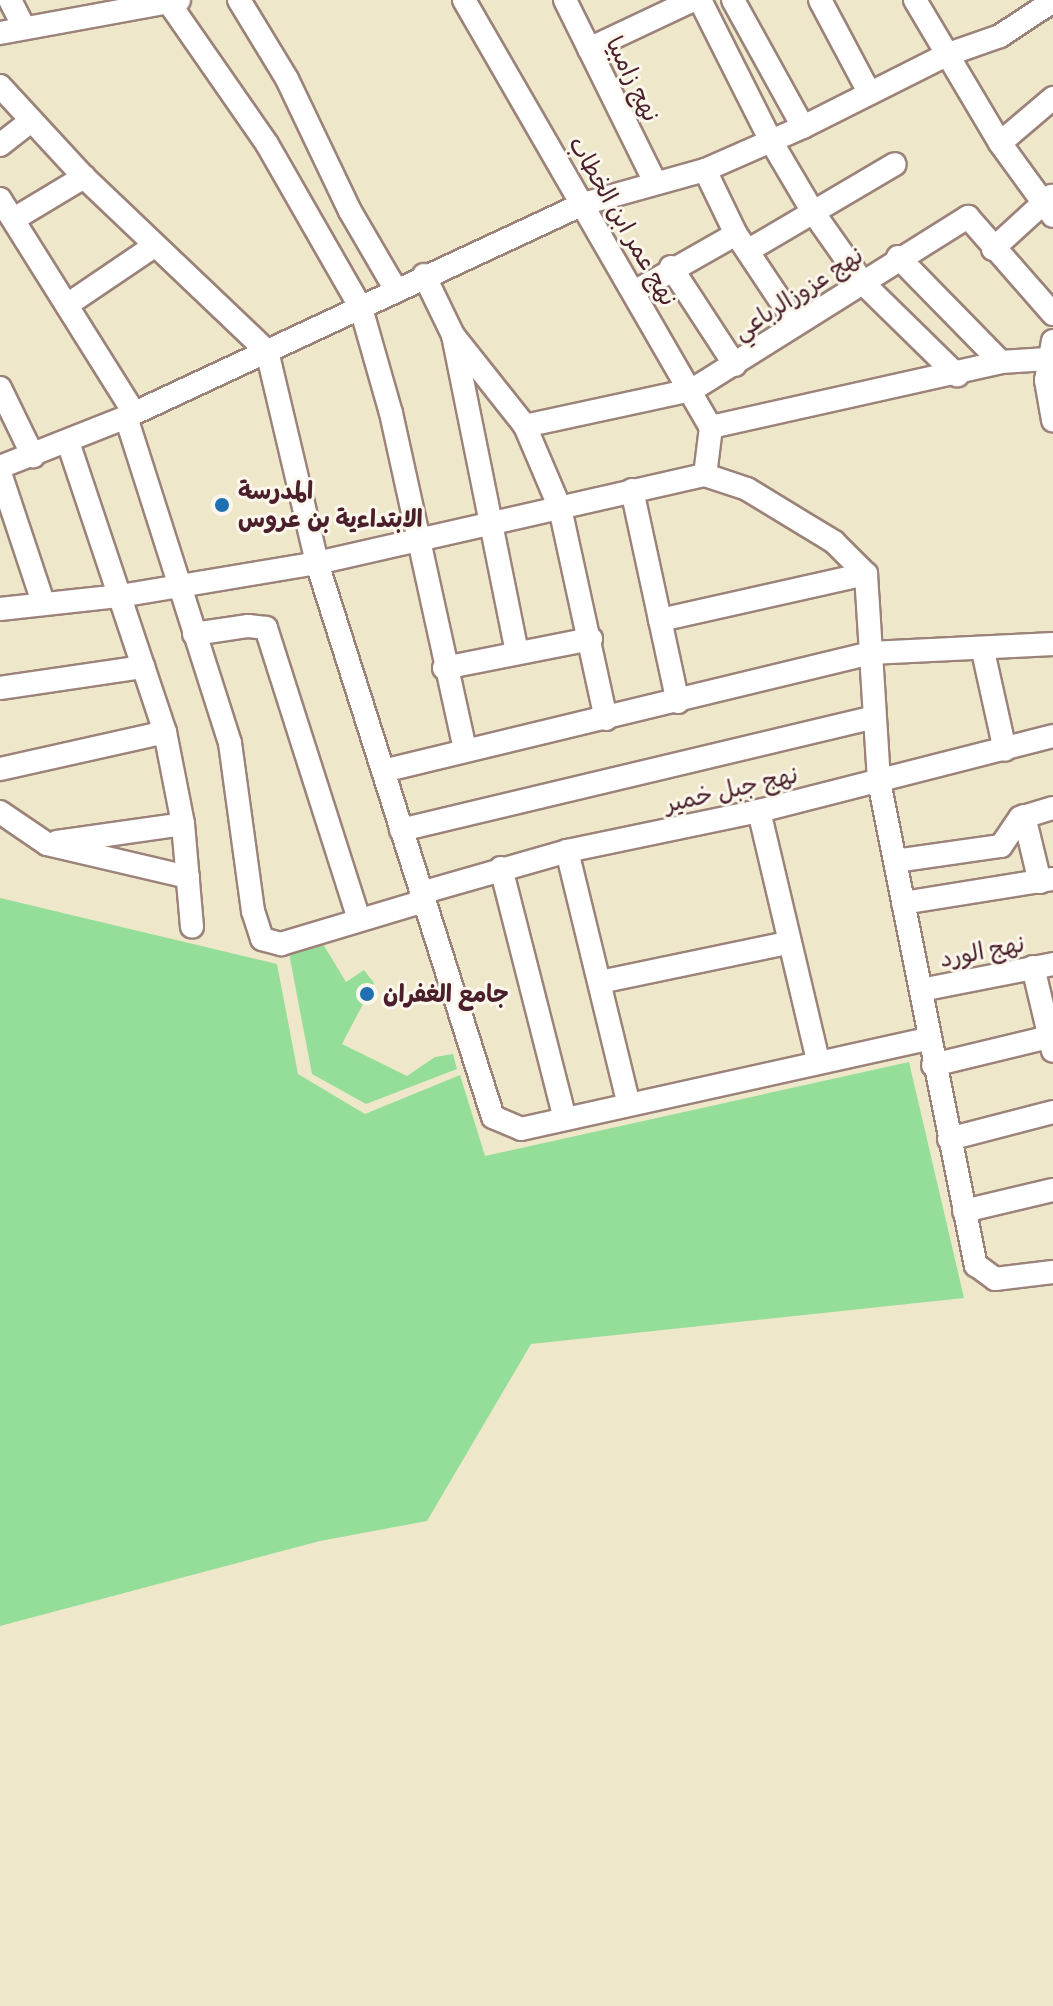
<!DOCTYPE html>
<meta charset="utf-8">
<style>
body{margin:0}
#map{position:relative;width:1053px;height:2006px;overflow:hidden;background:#efe7ca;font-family:"Patrick Hand","Playpen Sans Arabic",sans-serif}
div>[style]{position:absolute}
.green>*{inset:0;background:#95de99}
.roads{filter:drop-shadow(2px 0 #9c837a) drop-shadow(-2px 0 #9c837a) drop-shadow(0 2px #9c837a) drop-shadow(0 -2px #9c837a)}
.minor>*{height:22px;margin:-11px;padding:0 11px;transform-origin:11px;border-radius:11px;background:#fff}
.dots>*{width:22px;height:22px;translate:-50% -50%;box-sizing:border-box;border:4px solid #fbf7ec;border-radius:50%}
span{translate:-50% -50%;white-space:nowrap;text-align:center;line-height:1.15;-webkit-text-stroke:6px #fbf7ec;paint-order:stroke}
.street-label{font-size:24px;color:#4a1f2b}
.poi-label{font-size:24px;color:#4a1f2b;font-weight:700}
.left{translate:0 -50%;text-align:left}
</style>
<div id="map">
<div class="green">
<i style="clip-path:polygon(0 898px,277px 964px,298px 1074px,365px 1114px,460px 1075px,485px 1156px,909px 1062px,964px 1298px,531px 1344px,427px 1521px,320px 1541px,0 1626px)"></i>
<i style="clip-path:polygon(320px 939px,346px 982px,364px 970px,374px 983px,342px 1044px,407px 1076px,435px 1057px,453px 1054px,457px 1069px,366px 1104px,312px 1074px,288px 948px)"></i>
</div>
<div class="roads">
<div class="minor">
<i style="left:10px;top:0;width:31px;rotate:63deg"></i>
<i style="left:167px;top:0;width:175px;rotate:55.2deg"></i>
<i style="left:267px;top:144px;width:189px;rotate:60.2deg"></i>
<i style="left:361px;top:308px;width:109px;rotate:74.1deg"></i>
<i style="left:391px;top:413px;width:344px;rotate:77.6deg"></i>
<i style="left:239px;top:0;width:92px;rotate:58.7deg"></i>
<i style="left:287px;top:79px;width:146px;rotate:64.5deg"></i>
<i style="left:350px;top:211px;width:91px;rotate:59.8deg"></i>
<i style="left:464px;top:0;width:493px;rotate:60deg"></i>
<i style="left:711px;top:427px;width:48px;rotate:97.1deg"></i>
<i style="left:565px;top:0;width:201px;rotate:63.7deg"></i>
<i style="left:700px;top:0;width:158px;rotate:63.3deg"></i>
<i style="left:771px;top:141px;width:82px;rotate:59.4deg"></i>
<i style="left:813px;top:212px;width:87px;rotate:54.8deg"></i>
<i style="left:863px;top:283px;width:132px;rotate:44.4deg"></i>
<i style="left:733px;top:0;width:145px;rotate:61.1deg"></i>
<i style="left:820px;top:0;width:104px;rotate:62deg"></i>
<i style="left:915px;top:0;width:166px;rotate:59.3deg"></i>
<i style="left:1000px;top:143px;width:90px;rotate:54deg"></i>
<i style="left:0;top:33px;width:182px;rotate:-10.4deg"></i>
<i style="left:589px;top:49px;width:115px;rotate:-25.2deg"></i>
<i style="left:0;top:86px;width:124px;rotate:47.3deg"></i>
<i style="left:84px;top:177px;width:253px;rotate:43.6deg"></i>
<i style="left:267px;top:351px;width:218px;rotate:76.7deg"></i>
<i style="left:317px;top:563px;width:581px;rotate:72.38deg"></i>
<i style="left:493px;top:1117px;width:30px;rotate:23deg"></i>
<i style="left:521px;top:1129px;width:416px;rotate:-12.5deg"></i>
<i style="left:1000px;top:143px;width:70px;rotate:-40.3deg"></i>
<i style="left:0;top:145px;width:39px;rotate:-38deg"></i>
<i style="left:705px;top:170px;width:71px;rotate:64.2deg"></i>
<i style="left:736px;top:234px;width:108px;rotate:56.3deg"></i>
<i style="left:0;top:199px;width:252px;rotate:57.9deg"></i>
<i style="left:14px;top:219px;width:82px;rotate:-31deg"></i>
<i style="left:993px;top:249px;width:79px;rotate:-42.4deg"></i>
<i style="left:749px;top:250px;width:169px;rotate:-30.5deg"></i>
<i style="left:898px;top:257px;width:147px;rotate:45.6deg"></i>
<i style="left:671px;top:267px;width:117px;rotate:56.9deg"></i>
<i style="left:424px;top:275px;width:67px;rotate:64.2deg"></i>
<i style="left:453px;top:335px;width:322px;rotate:78.6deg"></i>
<i style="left:634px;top:292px;width:117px;rotate:-29.6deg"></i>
<i style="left:67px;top:305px;width:105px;rotate:-34.1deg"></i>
<i style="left:453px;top:335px;width:116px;rotate:51.6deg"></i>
<i style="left:525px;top:426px;width:89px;rotate:66.9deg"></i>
<i style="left:560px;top:508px;width:216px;rotate:77.7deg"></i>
<i style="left:1053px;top:341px;width:40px;rotate:100deg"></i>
<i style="left:1046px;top:380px;width:41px;rotate:80.1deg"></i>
<i style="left:0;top:388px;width:76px;rotate:64.1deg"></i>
<i style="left:126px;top:417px;width:342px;rotate:72.3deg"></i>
<i style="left:230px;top:743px;width:170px;rotate:82.2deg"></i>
<i style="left:253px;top:911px;width:29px;rotate:72deg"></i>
<i style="left:262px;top:939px;width:20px;rotate:15deg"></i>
<i style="left:281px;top:944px;width:149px;rotate:-16.7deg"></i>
<i style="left:525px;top:426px;width:171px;rotate:-12.2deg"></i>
<i style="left:692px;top:390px;width:326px;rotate:-32.1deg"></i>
<i style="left:968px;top:217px;width:129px;rotate:48.8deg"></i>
<i style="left:711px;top:427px;width:297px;rotate:-12.6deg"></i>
<i style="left:1001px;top:362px;width:46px;rotate:-3.7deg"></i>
<i style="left:68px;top:442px;width:306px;rotate:71.5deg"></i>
<i style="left:165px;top:732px;width:94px;rotate:78.9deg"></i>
<i style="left:183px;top:824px;width:103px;rotate:85deg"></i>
<i style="left:0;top:467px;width:136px;rotate:-21.6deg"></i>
<i style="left:126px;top:417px;width:504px;rotate:-24.99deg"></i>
<i style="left:583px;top:204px;width:127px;rotate:-15.6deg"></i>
<i style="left:705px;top:170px;width:107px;rotate:-23.7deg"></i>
<i style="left:803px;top:127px;width:160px;rotate:-26.7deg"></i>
<i style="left:946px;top:55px;width:57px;rotate:-19.4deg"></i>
<i style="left:1000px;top:36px;width:64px;rotate:-33.4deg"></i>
<i style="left:0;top:473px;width:136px;rotate:71.6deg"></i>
<i style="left:632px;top:490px;width:217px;rotate:77.8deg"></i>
<i style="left:0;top:609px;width:121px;rotate:-6.2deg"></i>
<i style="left:120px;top:596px;width:200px;rotate:-9.5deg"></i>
<i style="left:317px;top:563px;width:398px;rotate:-12.8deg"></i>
<i style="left:705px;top:475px;width:44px;rotate:18.4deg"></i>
<i style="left:747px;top:489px;width:102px;rotate:31.3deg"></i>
<i style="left:834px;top:542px;width:45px;rotate:45deg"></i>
<i style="left:866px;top:574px;width:207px;rotate:86.4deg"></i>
<i style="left:879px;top:781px;width:494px;rotate:78.7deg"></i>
<i style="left:976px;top:1265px;width:24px;rotate:36deg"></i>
<i style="left:995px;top:1279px;width:58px;rotate:-6.9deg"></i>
<i style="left:660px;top:620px;width:211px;rotate:-12.6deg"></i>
<i style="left:194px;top:634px;width:55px;rotate:-8.4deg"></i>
<i style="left:248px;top:626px;width:18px;rotate:6deg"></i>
<i style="left:266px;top:628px;width:306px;rotate:72.3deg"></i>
<i style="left:983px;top:651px;width:101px;rotate:77.5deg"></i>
<i style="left:444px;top:668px;width:150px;rotate:-11.2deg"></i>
<i style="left:0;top:688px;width:145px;rotate:-8.4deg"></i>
<i style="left:0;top:769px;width:169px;rotate:-12.6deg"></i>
<i style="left:383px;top:771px;width:502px;rotate:-13.59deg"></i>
<i style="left:871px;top:653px;width:182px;rotate:-2.8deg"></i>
<i style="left:759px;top:811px;width:257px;rotate:76.7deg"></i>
<i style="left:0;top:812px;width:57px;rotate:34.2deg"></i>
<i style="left:47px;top:844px;width:145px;rotate:13.2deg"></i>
<i style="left:1024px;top:816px;width:68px;rotate:76.4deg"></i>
<i style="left:401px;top:830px;width:486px;rotate:-13.4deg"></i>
<i style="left:57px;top:842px;width:127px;rotate:-8.1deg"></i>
<i style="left:567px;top:851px;width:258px;rotate:76.3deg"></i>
<i style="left:895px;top:861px;width:107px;rotate:-8.1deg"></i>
<i style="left:1001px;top:846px;width:34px;rotate:-56deg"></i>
<i style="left:1020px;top:818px;width:34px;rotate:-17deg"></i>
<i style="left:501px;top:868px;width:259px;rotate:75.7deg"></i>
<i style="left:421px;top:893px;width:152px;rotate:-16deg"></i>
<i style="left:567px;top:851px;width:196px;rotate:-11.8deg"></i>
<i style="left:759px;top:811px;width:303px;rotate:-14.3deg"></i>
<i style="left:903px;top:903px;width:152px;rotate:-9.1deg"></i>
<i style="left:1033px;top:967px;width:86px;rotate:76.6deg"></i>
<i style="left:600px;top:982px;width:191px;rotate:-11.8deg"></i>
<i style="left:921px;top:990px;width:135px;rotate:-11.1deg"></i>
<i style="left:933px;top:1065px;width:123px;rotate:-13.6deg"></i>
<i style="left:949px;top:1139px;width:107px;rotate:-14.6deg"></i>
<i style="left:964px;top:1211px;width:91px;rotate:-13.3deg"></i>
</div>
</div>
<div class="dots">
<i style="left:222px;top:505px;background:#1f6fb2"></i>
<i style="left:367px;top:994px;background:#1f6fb2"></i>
</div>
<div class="street-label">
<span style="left:633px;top:79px;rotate:64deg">نهج زامبيا</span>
<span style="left:623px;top:221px;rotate:60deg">نهج عمر ابن الخطاب</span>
<span style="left:798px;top:293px;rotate:-33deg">نهج عزوزالرباعي</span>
<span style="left:731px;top:789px;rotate:-13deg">نهج جبل خمير</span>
<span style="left:982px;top:951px;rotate:-11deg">نهج الورد</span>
</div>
<div class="poi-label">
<span class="left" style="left:238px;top:505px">المدرسة<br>الابتداءية بن عروس</span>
<span class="left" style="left:383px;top:994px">جامع الغفران</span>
</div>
</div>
